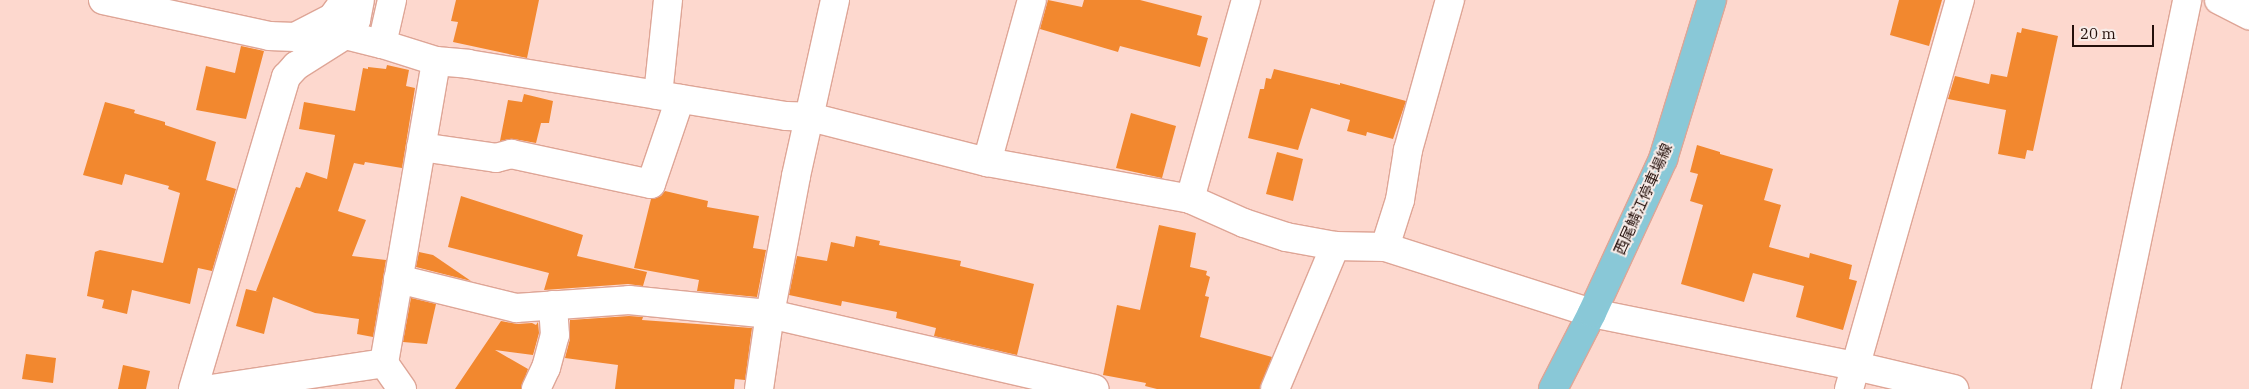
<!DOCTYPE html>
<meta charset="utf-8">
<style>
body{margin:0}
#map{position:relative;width:2249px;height:389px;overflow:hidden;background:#fdd8ce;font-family:"IBM Plex Serif","Noto Sans JP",serif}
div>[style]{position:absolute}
.building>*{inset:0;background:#f2882f}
.roads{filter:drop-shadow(1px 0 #dea596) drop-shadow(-1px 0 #dea596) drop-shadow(0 1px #dea596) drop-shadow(0 -1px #dea596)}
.minor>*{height:28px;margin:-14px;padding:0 14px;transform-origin:14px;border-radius:14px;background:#fff}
.major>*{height:28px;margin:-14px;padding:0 14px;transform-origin:14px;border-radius:14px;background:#89c8d7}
span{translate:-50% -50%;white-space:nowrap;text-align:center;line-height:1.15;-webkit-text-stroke:4px #f8ece8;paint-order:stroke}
.street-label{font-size:15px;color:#24100b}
.scale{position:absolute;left:2072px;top:25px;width:82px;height:22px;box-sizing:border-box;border:2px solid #24100b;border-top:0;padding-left:6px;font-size:15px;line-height:18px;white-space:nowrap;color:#24100b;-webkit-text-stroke:4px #f8ece8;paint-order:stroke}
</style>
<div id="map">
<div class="building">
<i style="clip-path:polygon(456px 0,539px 0,527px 58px,453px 42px,458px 22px,451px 21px)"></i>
<i style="clip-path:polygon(1048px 0,1082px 7px,1084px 0,1140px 0,1202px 16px,1197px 35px,1208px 38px,1200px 67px,1120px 46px,1118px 52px,1040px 29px)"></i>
<i style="clip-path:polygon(1899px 0,1942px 0,1929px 46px,1890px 35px)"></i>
<i style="clip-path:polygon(2022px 28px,2058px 36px,2033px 151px,2027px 150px,2025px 159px,1998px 154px,2006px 110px,1948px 99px,1955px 76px,1989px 84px,1991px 74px,2007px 77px,2017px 32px,2021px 33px)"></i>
<i style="clip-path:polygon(241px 46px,264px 51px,246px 119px,196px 110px,206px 66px,235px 73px)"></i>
<i style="clip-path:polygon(387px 65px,409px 70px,406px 86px,415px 88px,402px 168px,365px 162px,364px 165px,354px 163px,338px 211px,366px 220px,352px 256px,386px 260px,373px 337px,357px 334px,359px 319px,315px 313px,273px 297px,264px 334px,236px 326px,246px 289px,260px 292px,256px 291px,296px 187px,300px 188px,306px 172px,327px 179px,335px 135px,299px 129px,304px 102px,355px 111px,363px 68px,368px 69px,368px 67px,386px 69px)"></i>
<i style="clip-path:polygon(1274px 69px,1340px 85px,1340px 83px,1406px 101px,1393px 139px,1367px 132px,1366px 136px,1347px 131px,1350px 120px,1311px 108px,1298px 150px,1248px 138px,1260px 89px,1264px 89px,1266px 78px,1271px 79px)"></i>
<i style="clip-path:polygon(524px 94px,553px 101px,549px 123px,541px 123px,536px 143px,514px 139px,500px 141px,508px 100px,522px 102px)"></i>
<i style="clip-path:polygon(105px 102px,135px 110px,134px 113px,165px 122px,165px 125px,216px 142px,206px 180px,236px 189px,212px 271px,198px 268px,190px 304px,132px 290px,127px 314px,102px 308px,104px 300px,87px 296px,95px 252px,100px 250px,163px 263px,180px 193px,168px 189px,169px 186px,125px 174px,122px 185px,83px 175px)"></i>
<i style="clip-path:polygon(1131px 113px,1176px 126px,1162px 178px,1116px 168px)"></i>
<i style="clip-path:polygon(1697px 145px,1720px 152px,1720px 154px,1773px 169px,1764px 200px,1781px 205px,1769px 247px,1809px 258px,1810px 253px,1852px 265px,1849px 279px,1857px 281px,1843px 330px,1796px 317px,1804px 286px,1753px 273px,1744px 302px,1681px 284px,1703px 205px,1690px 201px,1698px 174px,1690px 172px)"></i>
<i style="clip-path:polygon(1277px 152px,1303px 159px,1293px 201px,1266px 194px)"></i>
<i style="clip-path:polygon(665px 191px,708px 201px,707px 207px,759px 216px,753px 248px,766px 250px,757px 297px,697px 291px,699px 280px,634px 268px,651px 199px,661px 196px)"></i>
<i style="clip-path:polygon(461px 196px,583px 235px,577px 256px,647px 272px,643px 286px,628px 284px,544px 290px,549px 273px,448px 247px)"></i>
<i style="clip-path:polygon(1159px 225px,1196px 233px,1190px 267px,1207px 271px,1206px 275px,1210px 277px,1205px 296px,1209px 297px,1200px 337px,1272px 357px,1260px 389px,1157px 389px,1145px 386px,1146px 383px,1103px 375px,1117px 305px,1140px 310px)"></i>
<i style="clip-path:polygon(856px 236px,880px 241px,879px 245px,961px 261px,960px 266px,1034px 284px,1017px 355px,934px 336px,936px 328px,896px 318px,897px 312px,842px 301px,841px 306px,789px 295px,797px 256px,827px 261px,831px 242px,854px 247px)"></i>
<i style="clip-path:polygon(419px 252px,433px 255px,471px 281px,416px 267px)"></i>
<i style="clip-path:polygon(411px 298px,436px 304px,427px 344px,403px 342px)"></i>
<i style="clip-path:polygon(629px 316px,643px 317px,642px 320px,752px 328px,745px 380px,735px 379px,734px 389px,615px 389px,618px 365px,565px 358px,570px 339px,570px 320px)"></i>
<i style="clip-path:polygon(501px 321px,517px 324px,532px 323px,536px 325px,538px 322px,539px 333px,533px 355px,495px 350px,528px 369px,521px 389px,455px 389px)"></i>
<i style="clip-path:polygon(26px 354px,56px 358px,53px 383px,22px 379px)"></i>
<i style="clip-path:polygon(123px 365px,150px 371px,146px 389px,118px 389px)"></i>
</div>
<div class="roads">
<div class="minor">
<i style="left:103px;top:0;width:170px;rotate:12.2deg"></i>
<i style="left:269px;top:36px;width:26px;rotate:2deg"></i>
<i style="left:295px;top:37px;width:42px;rotate:-27.2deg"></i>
<i style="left:332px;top:18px;width:22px;rotate:-54deg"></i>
<i style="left:2219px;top:0;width:34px;rotate:27deg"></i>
<i style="left:345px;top:35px;width:38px;rotate:14deg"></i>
<i style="left:382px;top:44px;width:57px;rotate:17.5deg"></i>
<i style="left:436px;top:61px;width:32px;rotate:5deg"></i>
<i style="left:468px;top:64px;width:322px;rotate:9.3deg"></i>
<i style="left:786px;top:116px;width:24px;rotate:2deg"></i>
<i style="left:810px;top:117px;width:183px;rotate:14.3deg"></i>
<i style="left:987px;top:162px;width:206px;rotate:10.3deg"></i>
<i style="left:1190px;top:199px;width:59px;rotate:24deg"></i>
<i style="left:1244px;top:223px;width:44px;rotate:18.4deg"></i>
<i style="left:1286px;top:237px;width:50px;rotate:10.4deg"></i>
<i style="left:1335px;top:246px;width:50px;rotate:1.1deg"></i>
<i style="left:1385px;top:247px;width:217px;rotate:17.7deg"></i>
<i style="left:1592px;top:313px;width:269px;rotate:11.4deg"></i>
<i style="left:1856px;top:366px;width:101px;rotate:13.2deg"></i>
<i style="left:382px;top:44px;width:45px;rotate:-77.2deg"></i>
<i style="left:658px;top:95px;width:96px;rotate:-84deg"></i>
<i style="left:421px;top:147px;width:76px;rotate:8.3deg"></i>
<i style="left:496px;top:158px;width:16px;rotate:-15deg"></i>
<i style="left:511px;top:154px;width:143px;rotate:12.1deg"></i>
<i style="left:651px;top:184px;width:90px;rotate:-71.2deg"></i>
<i style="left:987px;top:162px;width:168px;rotate:-74.5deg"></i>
<i style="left:1190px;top:199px;width:207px;rotate:-74.3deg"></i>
<i style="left:1385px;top:247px;width:49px;rotate:-72.3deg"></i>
<i style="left:1400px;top:200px;width:51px;rotate:-80.9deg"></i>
<i style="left:1408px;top:150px;width:156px;rotate:-74.4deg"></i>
<i style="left:398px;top:279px;width:122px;rotate:13.8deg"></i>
<i style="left:516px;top:308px;width:113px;rotate:-4deg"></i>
<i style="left:629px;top:300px;width:142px;rotate:5.7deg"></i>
<i style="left:770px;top:314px;width:333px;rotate:13deg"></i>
<i style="left:193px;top:389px;width:326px;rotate:-73.4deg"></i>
<i style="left:286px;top:77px;width:15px;rotate:-48deg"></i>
<i style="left:296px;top:66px;width:58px;rotate:-32.3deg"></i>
<i style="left:345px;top:35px;width:19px;rotate:-54deg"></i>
<i style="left:356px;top:20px;width:20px;rotate:-79deg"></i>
<i style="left:211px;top:389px;width:175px;rotate:-8.5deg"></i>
<i style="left:402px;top:389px;width:32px;rotate:-125deg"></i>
<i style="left:384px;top:363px;width:306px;rotate:-80.2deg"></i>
<i style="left:536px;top:389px;width:23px;rotate:-65deg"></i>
<i style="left:546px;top:368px;width:34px;rotate:-75deg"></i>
<i style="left:555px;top:335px;width:30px;rotate:-94deg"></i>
<i style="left:759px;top:389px;width:76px;rotate:-81.7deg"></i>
<i style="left:770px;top:314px;width:140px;rotate:-79.3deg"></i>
<i style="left:796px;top:176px;width:180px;rotate:-77.5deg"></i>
<i style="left:1275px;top:389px;width:155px;rotate:-67.2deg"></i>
<i style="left:1849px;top:389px;width:405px;rotate:-74.1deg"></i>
<i style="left:2106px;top:389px;width:397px;rotate:-78.2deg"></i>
</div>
<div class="major">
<i style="left:1553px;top:389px;width:85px;rotate:-62.8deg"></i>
<i style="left:1592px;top:313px;width:170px;rotate:-65.2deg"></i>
<i style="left:1663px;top:159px;width:166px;rotate:-72.9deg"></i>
</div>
</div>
<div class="street-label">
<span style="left:1643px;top:199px;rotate:-66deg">西尾鯖江停車場線</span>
</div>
<div class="scale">20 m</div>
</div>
